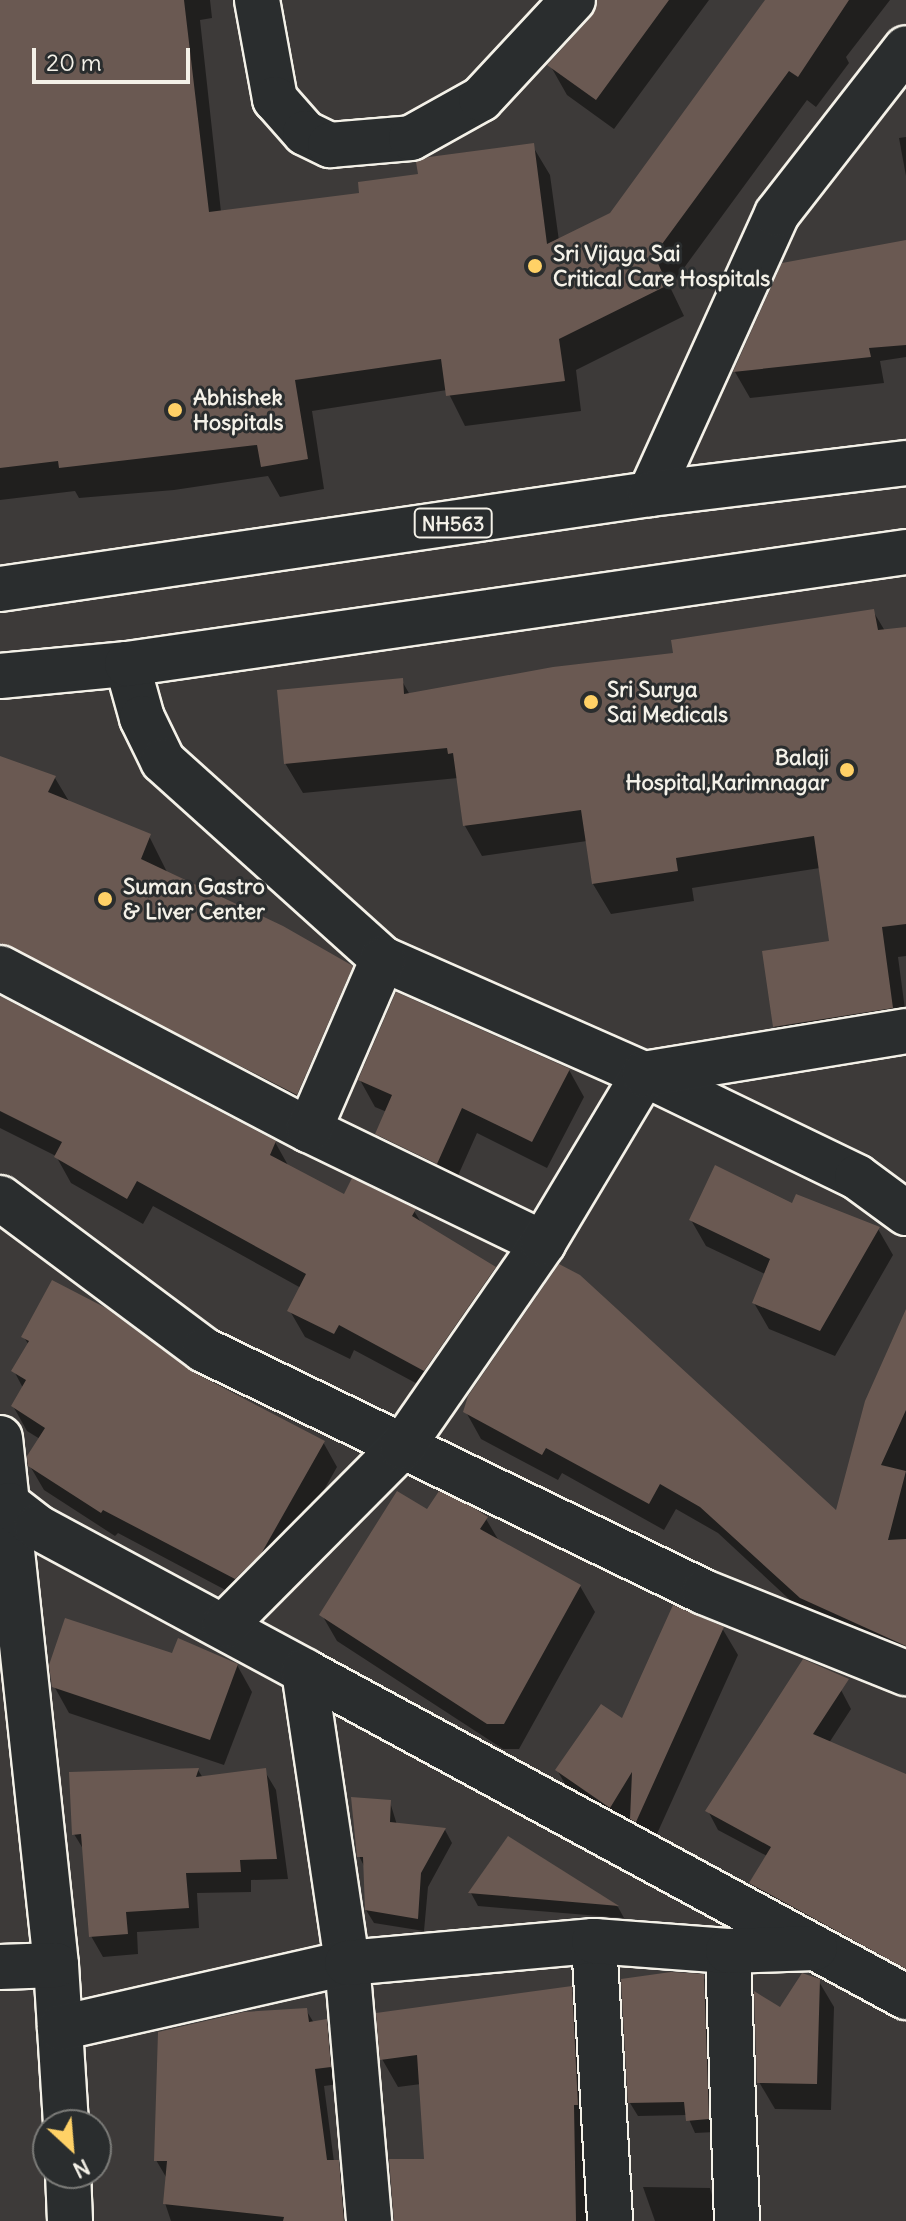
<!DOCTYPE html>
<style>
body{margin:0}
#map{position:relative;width:906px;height:2221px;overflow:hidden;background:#3d3a39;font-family:Delius,sans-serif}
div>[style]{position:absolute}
.shadow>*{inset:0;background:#0007}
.building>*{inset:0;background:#6a5952}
.roads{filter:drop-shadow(2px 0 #f4f1e8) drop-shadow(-2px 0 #f4f1e8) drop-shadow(0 2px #f4f1e8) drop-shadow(0 -2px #f4f1e8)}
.minor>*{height:44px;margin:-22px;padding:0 22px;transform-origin:22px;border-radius:22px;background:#2a2d2e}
.highway>*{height:44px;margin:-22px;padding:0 22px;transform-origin:22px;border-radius:22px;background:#2a2d2e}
.dots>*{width:22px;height:22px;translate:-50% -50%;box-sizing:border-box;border:4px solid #2a2d2e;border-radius:50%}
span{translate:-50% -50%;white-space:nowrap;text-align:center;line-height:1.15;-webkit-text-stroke:6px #2a2d2e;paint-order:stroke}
.shield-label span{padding:2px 6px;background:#2a2d2e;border:2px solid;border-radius:6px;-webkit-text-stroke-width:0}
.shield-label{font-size:20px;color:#f4f1e8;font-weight:700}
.poi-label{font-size:22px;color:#f4f1e8;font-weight:700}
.left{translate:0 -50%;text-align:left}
.right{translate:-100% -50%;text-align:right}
.north{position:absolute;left:32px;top:2109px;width:80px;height:80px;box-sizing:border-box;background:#2a2d2e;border:2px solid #7b7b78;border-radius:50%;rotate:154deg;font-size:22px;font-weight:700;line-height:32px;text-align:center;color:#f4f1e8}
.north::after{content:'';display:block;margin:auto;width:28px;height:36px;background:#ffd166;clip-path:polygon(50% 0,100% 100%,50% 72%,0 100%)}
.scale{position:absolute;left:32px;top:48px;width:158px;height:36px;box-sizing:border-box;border:4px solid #f4f1e8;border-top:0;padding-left:10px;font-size:24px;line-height:28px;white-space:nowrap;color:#f4f1e8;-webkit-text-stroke:6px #2a2d2e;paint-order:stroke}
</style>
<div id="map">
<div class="shadow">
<i style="clip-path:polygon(0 0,210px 0,212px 18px,200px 20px,221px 212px,361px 195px,532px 145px,550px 175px,559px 241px,612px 215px,767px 0,890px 0,846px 57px,849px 63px,816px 107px,807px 100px,670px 287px,684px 316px,576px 370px,581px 411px,465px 426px,447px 390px,312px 411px,324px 489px,280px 497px,268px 476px,174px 490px,79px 498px,75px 491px,0 500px)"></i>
<i style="clip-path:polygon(598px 0,709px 0,614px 129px,567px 95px,550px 65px,593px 18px)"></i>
<i style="clip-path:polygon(906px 137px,906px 176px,899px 138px)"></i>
<i style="clip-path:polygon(906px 242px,906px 357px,880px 361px,884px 383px,750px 398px,735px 372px,784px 265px)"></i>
<i style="clip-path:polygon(873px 611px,885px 631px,906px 629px,906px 956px,898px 957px,906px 1017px,793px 1057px,775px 1027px,765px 952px,831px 943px,820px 868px,692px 888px,694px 901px,611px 914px,593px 884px,587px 841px,482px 856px,465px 826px,458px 778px,303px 793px,285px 763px,402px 681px,410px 695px,675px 655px)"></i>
<i style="clip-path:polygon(0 758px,55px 778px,70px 803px,149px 836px,168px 874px,351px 967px,371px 1001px,316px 1128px,0 962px)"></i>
<i style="clip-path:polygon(0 1046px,275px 1142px,289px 1167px,345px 1197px,414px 1211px,422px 1224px,495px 1268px,510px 1294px,440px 1396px,354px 1350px,350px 1359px,305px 1337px,290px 1311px,301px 1288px,153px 1206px,143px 1224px,71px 1183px,56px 1156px,0 1128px)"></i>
<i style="clip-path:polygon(569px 1070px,584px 1097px,547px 1168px,477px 1133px,452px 1189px,393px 1160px,378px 1134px,387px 1112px,375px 1107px,360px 1080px)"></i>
<i style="clip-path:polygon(793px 1206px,878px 1229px,893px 1255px,835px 1356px,769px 1329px,754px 1303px,765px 1274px,706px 1246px,691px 1220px)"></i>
<i style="clip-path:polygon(906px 1314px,906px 1665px,817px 1625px,718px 1533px,676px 1509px,664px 1530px,562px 1473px,558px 1480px,481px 1439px,466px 1412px,837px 1514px)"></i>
<i style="clip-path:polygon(23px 1336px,192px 1374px,323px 1442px,337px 1467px,274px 1578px,250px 1603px,118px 1533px,115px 1536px,44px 1490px,30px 1466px,40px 1439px,27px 1431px,13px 1406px,23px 1388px,14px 1371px,29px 1345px)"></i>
<i style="clip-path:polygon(428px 1512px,486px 1519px,499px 1541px,580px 1586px,595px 1612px,519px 1749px,503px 1749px,337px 1641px,322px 1615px)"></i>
<i style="clip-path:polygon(722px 1628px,738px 1655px,651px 1847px,633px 1820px,626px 1833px,572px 1796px,557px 1770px,623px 1721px)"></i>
<i style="clip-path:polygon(173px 1656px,237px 1665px,252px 1692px,224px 1765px,69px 1713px,54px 1686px)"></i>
<i style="clip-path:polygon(841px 1690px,851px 1709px,829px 1743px,906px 1777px,906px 1983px,762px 1902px,751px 1883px,767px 1856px,718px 1830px,708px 1811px)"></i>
<i style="clip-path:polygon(198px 1770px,203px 1778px,264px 1770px,276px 1790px,288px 1879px,251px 1880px,251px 1892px,197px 1893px,199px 1928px,137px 1932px,138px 1954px,103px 1957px,91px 1936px,85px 1852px,74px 1834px)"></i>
<i style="clip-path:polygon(390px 1802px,397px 1825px,445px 1830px,452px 1843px,428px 1887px,424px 1931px,374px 1923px,366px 1910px,365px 1868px,359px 1856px)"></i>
<i style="clip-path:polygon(509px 1839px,618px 1907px,624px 1918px,478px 1906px,471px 1893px)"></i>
<i style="clip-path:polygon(703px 1976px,710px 1990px,715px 2132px,695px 2133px,687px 2115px,638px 2116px,630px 2103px)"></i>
<i style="clip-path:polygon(818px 1980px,834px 2007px,831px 2110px,775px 2109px,759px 2082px,781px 2009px)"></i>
<i style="clip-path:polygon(570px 1988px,587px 2016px,590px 2221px,417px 2221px,426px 2161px,421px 2084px,398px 2087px,382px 2059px)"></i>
<i style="clip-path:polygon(306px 2010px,314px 2023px,326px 2021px,336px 2039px,339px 2084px,324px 2086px,334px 2162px,348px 2179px,351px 2221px,171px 2221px,165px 2203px,166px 2177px,156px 2160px)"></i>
<i style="clip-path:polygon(643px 2187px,710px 2188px,719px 2221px,655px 2221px)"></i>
</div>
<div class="building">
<i style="clip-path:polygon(0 0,184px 0,209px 212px,359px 193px,358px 182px,418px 174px,416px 162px,429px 157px,534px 143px,547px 244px,610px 213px,765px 0,849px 0,798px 77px,789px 71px,654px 255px,668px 285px,559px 339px,565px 381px,446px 396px,441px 359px,295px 380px,308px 459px,261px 467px,257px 445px,59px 468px,58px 461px,0 468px)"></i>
<i style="clip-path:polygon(597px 0,669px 0,596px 100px,547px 65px,591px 17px)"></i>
<i style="clip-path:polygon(906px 240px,906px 345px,869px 348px,871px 357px,733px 372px,782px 263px)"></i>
<i style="clip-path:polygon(874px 609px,878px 630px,906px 627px,906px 924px,882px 927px,893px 1008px,773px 1027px,762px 951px,829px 941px,814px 836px,676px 858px,678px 871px,592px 884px,581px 810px,463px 826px,453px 753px,448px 754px,447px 748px,284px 764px,277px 690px,403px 678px,404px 694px,553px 667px,673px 653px,671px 640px)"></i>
<i style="clip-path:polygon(0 756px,56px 776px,48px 792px,151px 834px,141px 859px,283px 926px,353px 966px,297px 1095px,0 943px)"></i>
<i style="clip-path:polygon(396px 992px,570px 1069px,532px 1142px,462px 1108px,437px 1164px,375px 1134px,392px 1095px,358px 1080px)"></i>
<i style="clip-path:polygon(0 996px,276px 1141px,270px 1155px,344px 1194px,352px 1178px,416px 1209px,412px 1216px,496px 1267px,424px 1371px,339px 1325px,334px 1334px,287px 1311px,306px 1274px,137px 1181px,127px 1199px,54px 1157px,62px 1142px,0 1111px)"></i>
<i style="clip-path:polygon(715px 1165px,792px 1203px,796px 1194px,880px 1227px,820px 1331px,752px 1303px,770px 1259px,689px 1220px)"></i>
<i style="clip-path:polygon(559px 1264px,580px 1275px,836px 1510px,865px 1401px,906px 1309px,906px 1410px,881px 1465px,906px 1471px,888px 1540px,906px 1539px,906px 1646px,800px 1598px,700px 1507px,660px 1484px,649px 1504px,546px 1448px,542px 1455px,463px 1412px,468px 1396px)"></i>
<i style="clip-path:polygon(52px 1280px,106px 1308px,193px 1372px,325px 1441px,261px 1554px,235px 1579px,103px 1510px,101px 1513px,28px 1466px,27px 1456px,45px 1428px,11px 1406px,26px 1380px,11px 1371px,29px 1341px,21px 1337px)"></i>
<i style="clip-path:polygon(397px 1491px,427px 1509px,439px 1491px,474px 1508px,488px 1517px,480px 1529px,581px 1585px,504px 1724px,487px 1724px,319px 1615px)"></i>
<i style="clip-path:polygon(673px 1605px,724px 1627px,636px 1822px,630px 1819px,632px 1772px,610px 1808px,555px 1770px,601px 1704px,622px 1718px)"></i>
<i style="clip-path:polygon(65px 1618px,172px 1653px,178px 1638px,238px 1664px,210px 1740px,52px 1687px,49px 1665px)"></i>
<i style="clip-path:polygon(803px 1659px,849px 1679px,813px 1734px,906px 1774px,906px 1969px,749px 1883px,771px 1847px,705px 1811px)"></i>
<i style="clip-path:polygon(199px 1768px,196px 1777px,266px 1768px,277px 1859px,240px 1860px,241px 1872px,186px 1873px,189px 1908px,126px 1912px,128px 1934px,89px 1937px,81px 1834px,72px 1835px,69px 1772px)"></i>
<i style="clip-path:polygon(351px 1797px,391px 1800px,390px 1822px,446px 1828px,421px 1873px,418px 1919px,365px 1910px,363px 1857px,357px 1857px)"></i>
<i style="clip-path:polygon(508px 1836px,619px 1906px,468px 1893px)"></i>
<i style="clip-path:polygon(671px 1972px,704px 1974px,709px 2119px,686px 2121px,684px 2102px,628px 2103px,621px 1979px)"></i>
<i style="clip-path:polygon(802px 1973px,820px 1979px,817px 2084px,757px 2083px,754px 1991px,780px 2007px)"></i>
<i style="clip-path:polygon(572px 1986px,578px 2105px,574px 2105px,576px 2221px,394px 2221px,389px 2159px,424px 2159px,417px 2055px,380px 2060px,376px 2013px)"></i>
<i style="clip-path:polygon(307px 2008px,309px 2022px,327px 2019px,331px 2067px,315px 2069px,327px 2160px,339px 2160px,344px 2221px,283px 2221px,284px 2217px,163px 2204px,167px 2161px,154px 2161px,158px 2032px,244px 2012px)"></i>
</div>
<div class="roads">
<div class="minor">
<i style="left:257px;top:0;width:101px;rotate:79.7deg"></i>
<i style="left:275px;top:99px;width:45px;rotate:48.6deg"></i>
<i style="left:305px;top:133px;width:28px;rotate:26deg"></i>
<i style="left:330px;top:145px;width:81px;rotate:-4.9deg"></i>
<i style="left:411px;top:138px;width:80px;rotate:-29.1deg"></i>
<i style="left:481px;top:99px;width:135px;rotate:-47.1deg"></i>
<i style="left:650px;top:494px;width:307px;rotate:-65.6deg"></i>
<i style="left:777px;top:214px;width:210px;rotate:-52.1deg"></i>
<i style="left:127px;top:664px;width:56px;rotate:74.5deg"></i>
<i style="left:142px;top:718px;width:48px;rotate:64deg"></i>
<i style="left:163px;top:761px;width:296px;rotate:42deg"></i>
<i style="left:383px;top:959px;width:285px;rotate:23.8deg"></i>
<i style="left:644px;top:1074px;width:237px;rotate:25.8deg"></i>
<i style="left:857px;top:1177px;width:61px;rotate:36.3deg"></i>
<i style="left:0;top:968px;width:349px;rotate:27.7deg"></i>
<i style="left:309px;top:1130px;width:260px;rotate:25.8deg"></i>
<i style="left:309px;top:1130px;width:186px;rotate:-66.6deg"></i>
<i style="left:0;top:1198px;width:254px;rotate:36.7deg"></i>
<i style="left:204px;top:1350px;width:555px;rotate:25.83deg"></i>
<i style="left:704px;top:1592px;width:218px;rotate:21.9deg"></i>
<i style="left:0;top:1438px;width:530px;rotate:83.93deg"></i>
<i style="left:56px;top:1965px;width:160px;rotate:86.4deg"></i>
<i style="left:9px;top:1505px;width:36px;rotate:38deg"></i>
<i style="left:37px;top:1527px;width:303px;rotate:28.3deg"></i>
<i style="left:304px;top:1671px;width:295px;rotate:81.6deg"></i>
<i style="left:347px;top:1963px;width:259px;rotate:85.1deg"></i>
<i style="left:225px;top:1625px;width:251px;rotate:-45.2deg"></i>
<i style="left:402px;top:1447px;width:248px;rotate:-55.3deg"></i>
<i style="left:543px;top:1243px;width:197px;rotate:-59.1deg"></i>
<i style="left:644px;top:1074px;width:266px;rotate:-9.3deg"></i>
<i style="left:304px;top:1671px;width:685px;rotate:28.44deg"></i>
<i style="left:594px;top:1941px;width:280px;rotate:86.7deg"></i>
<i style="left:728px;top:1951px;width:270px;rotate:88.1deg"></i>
<i style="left:0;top:1967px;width:56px;rotate:-2deg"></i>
<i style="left:60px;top:2028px;width:294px;rotate:-12.8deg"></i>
<i style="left:347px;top:1963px;width:248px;rotate:-5.1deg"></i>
<i style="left:594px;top:1941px;width:134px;rotate:4.3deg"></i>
<i style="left:728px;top:1951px;width:87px;rotate:-2deg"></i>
<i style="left:68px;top:2173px;width:48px;rotate:87.6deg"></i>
</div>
<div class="highway">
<i style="left:0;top:589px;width:657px;rotate:-8.32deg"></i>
<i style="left:650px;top:494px;width:258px;rotate:-6.9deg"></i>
<i style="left:0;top:676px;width:128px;rotate:-5.4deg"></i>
<i style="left:127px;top:664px;width:787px;rotate:-8.18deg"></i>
</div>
</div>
<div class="dots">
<i style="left:535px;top:266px;background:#ffd166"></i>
<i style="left:175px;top:410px;background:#ffd166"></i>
<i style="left:591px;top:702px;background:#ffd166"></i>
<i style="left:847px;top:770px;background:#ffd166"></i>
<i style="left:105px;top:899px;background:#ffd166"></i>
</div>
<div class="shield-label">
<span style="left:453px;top:523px">NH563</span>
</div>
<div class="poi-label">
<span class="left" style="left:553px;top:266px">Sri Vijaya Sai<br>Critical Care Hospitals</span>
<span class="left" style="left:193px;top:410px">Abhishek<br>Hospitals</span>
<span class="left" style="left:607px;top:702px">Sri Surya<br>Sai Medicals</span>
<span class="right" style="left:829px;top:770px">Balaji<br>Hospital,Karimnagar</span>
<span class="left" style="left:123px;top:899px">Suman Gastro<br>&amp; Liver Center</span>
</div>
<div class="north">N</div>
<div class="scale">20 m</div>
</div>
